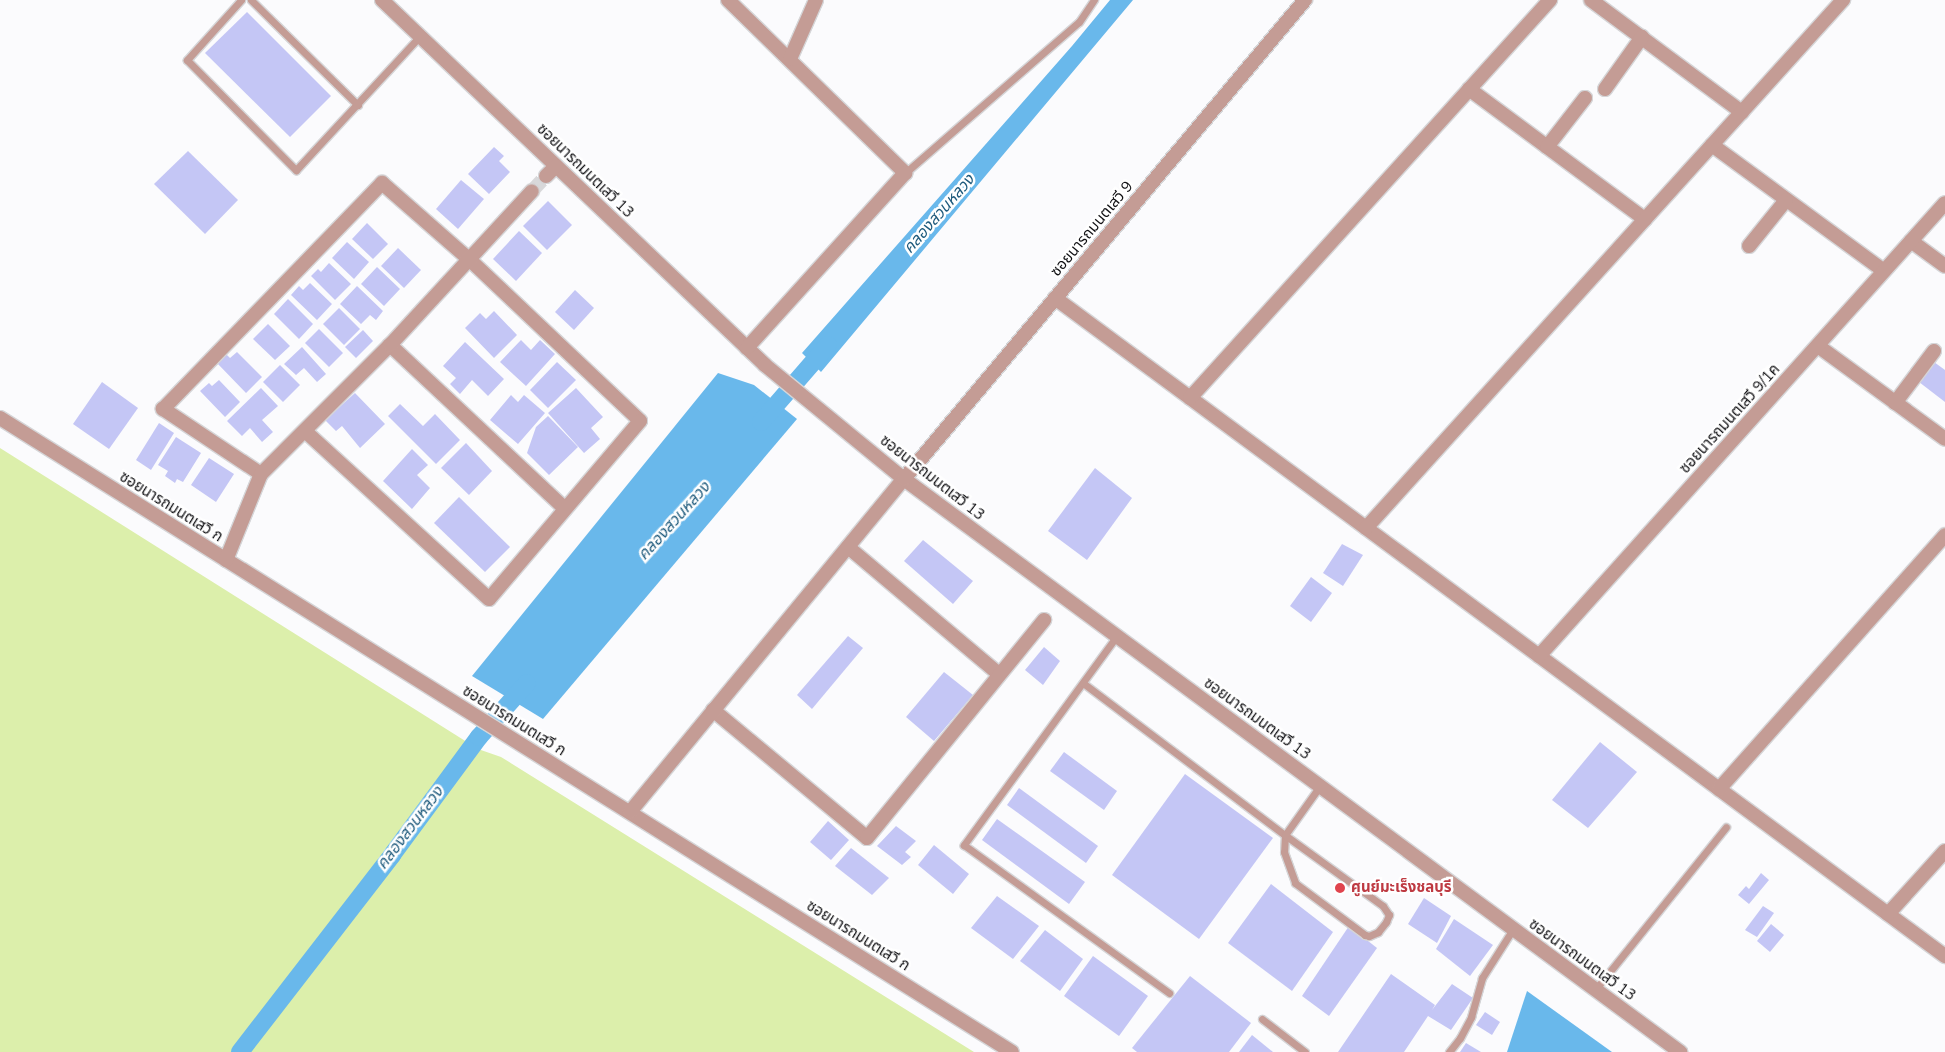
<!DOCTYPE html>
<meta charset="utf-8">
<style>
body{margin:0}
#map{position:relative;width:1945px;height:1052px;overflow:hidden;background:#fbfbfd;font-family:"Nunito Sans","Noto Sans Thai",sans-serif}
div>[style]{position:absolute}
.green>*{inset:0;background:#dcefab}
.water>*{inset:0;background:#69b8eb}
.canal>*{height:18px;margin:-9px;padding:0 9px;transform-origin:9px;border-radius:9px;background:#69b8eb}
.building>*{inset:0;background:#c4c6f5}
.street-tunnel>*{height:14px;margin-top:-7px;transform-origin:0;background:repeating-linear-gradient(90deg,#d8d8da 0 14px,transparent 0 21px)}
.roads{filter:drop-shadow(1px 0 #d5d5d7) drop-shadow(-1px 0 #d5d5d7) drop-shadow(0 1px #d5d5d7) drop-shadow(0 -1px #d5d5d7)}
.lane>*{height:7px;margin:-3.5px;padding:0 3.5px;transform-origin:3.5px;border-radius:3.5px;background:#c49c95}
.street>*{height:14px;margin:-7px;padding:0 7px;transform-origin:7px;border-radius:7px;background:#c49c95}
.dots>*{width:14px;height:14px;translate:-50% -50%;box-sizing:border-box;border:2px solid #fff;border-radius:50%}
span{translate:-50% -50%;white-space:nowrap;text-align:center;line-height:1.15;-webkit-text-stroke:5px #fff;paint-order:stroke}
.street-label{font-size:15px;color:#0f0f12}
.health-label{font-size:15px;color:#be3a42;font-weight:700}
.left{translate:0 -50%;text-align:left}
.water-label{font-size:16px;color:#1e5a7c;font-style:italic}
</style>
<div id="map">
<div class="green">
<i style="clip-path:polygon(0 448px,478px 749px,501px 757px,974px 1052px,0 1052px)"></i>
</div>
<div class="water">
<i style="clip-path:polygon(1110px 0,1133px 0,821px 372px,802px 353px,1072px 46px)"></i>
<i style="clip-path:polygon(718px 373px,754px 385px,797px 419px,543px 719px,472px 676px)"></i>
<i style="clip-path:polygon(1527px 991px,1612px 1052px,1507px 1052px)"></i>
</div>
<div class="canal">
<i style="left:761px;top:422px;width:102px;rotate:-49deg"></i>
<i style="left:240px;top:1052px;width:249px;rotate:-52.3deg"></i>
<i style="left:392px;top:855px;width:147px;rotate:-53.6deg"></i>
<i style="left:479px;top:737px;width:72px;rotate:-48.4deg"></i>
</div>
<div class="building">
<i style="clip-path:polygon(247px 12px,331px 96px,290px 137px,205px 53px)"></i>
<i style="clip-path:polygon(494px 147px,504px 156px,499px 161px,510px 172px,489px 194px,468px 174px)"></i>
<i style="clip-path:polygon(188px 151px,238px 200px,205px 234px,154px 184px)"></i>
<i style="clip-path:polygon(461px 180px,484px 199px,458px 229px,436px 209px)"></i>
<i style="clip-path:polygon(548px 201px,572px 225px,547px 250px,523px 226px)"></i>
<i style="clip-path:polygon(367px 223px,388px 244px,373px 259px,352px 239px)"></i>
<i style="clip-path:polygon(519px 231px,542px 253px,516px 281px,493px 259px)"></i>
<i style="clip-path:polygon(347px 242px,369px 262px,354px 279px,332px 258px)"></i>
<i style="clip-path:polygon(398px 248px,421px 270px,404px 288px,381px 266px)"></i>
<i style="clip-path:polygon(329px 263px,351px 284px,335px 300px,311px 276px,318px 269px,321px 272px)"></i>
<i style="clip-path:polygon(377px 267px,400px 289px,384px 306px,361px 284px)"></i>
<i style="clip-path:polygon(310px 283px,332px 304px,317px 320px,291px 295px,299px 286px,303px 290px)"></i>
<i style="clip-path:polygon(357px 286px,383px 311px,376px 320px,370px 315px,361px 324px,340px 304px)"></i>
<i style="clip-path:polygon(575px 290px,594px 308px,574px 330px,555px 312px)"></i>
<i style="clip-path:polygon(288px 299px,313px 324px,299px 339px,274px 314px)"></i>
<i style="clip-path:polygon(339px 308px,360px 329px,344px 345px,323px 324px)"></i>
<i style="clip-path:polygon(494px 311px,517px 335px,494px 358px,465px 328px,480px 313px,486px 319px)"></i>
<i style="clip-path:polygon(268px 324px,290px 346px,275px 360px,253px 339px)"></i>
<i style="clip-path:polygon(319px 329px,343px 353px,329px 367px,305px 343px)"></i>
<i style="clip-path:polygon(363px 330px,373px 341px,356px 358px,345px 347px)"></i>
<i style="clip-path:polygon(521px 340px,531px 350px,540px 340px,555px 354px,526px 386px,500px 362px)"></i>
<i style="clip-path:polygon(465px 342px,504px 379px,488px 396px,472px 380px,460px 394px,450px 384px,456px 378px,443px 366px)"></i>
<i style="clip-path:polygon(302px 347px,326px 374px,317px 382px,304px 368px,296px 375px,284px 364px)"></i>
<i style="clip-path:polygon(237px 352px,262px 377px,246px 393px,217px 363px,226px 354px,230px 358px)"></i>
<i style="clip-path:polygon(557px 362px,576px 380px,548px 408px,530px 390px)"></i>
<i style="clip-path:polygon(1934px 362px,1945px 370px,1945px 402px,1919px 382px)"></i>
<i style="clip-path:polygon(280px 365px,300px 385px,283px 402px,263px 382px)"></i>
<i style="clip-path:polygon(219px 380px,240px 402px,225px 417px,200px 391px,209px 383px,212px 386px)"></i>
<i style="clip-path:polygon(102px 382px,138px 408px,109px 449px,73px 424px)"></i>
<i style="clip-path:polygon(261px 388px,278px 406px,262px 420px,273px 432px,262px 442px,250px 428px,242px 436px,227px 421px)"></i>
<i style="clip-path:polygon(576px 388px,603px 417px,591px 428px,600px 439px,584px 453px,548px 413px)"></i>
<i style="clip-path:polygon(355px 393px,385px 424px,360px 448px,342px 426px,336px 431px,325px 420px)"></i>
<i style="clip-path:polygon(511px 395px,518px 402px,524px 395px,545px 413px,518px 444px,490px 420px)"></i>
<i style="clip-path:polygon(400px 404px,423px 426px,435px 414px,460px 440px,436px 464px,388px 416px)"></i>
<i style="clip-path:polygon(548px 416px,578px 447px,549px 475px,527px 453px,536px 427px)"></i>
<i style="clip-path:polygon(159px 423px,174px 433px,151px 470px,136px 460px)"></i>
<i style="clip-path:polygon(176px 437px,201px 453px,183px 482px,177px 479px,175px 483px,165px 476px,168px 471px,158px 465px)"></i>
<i style="clip-path:polygon(466px 443px,492px 471px,469px 495px,441px 468px)"></i>
<i style="clip-path:polygon(412px 449px,428px 465px,417px 475px,430px 488px,412px 509px,383px 481px)"></i>
<i style="clip-path:polygon(209px 458px,234px 474px,216px 502px,191px 485px)"></i>
<i style="clip-path:polygon(1095px 468px,1132px 498px,1087px 560px,1048px 531px)"></i>
<i style="clip-path:polygon(459px 497px,510px 547px,485px 572px,434px 523px)"></i>
<i style="clip-path:polygon(923px 540px,973px 581px,953px 604px,904px 561px)"></i>
<i style="clip-path:polygon(1342px 544px,1363px 555px,1343px 586px,1323px 573px)"></i>
<i style="clip-path:polygon(1311px 577px,1332px 593px,1311px 622px,1290px 606px)"></i>
<i style="clip-path:polygon(848px 636px,863px 648px,812px 709px,797px 695px)"></i>
<i style="clip-path:polygon(1044px 647px,1060px 661px,1043px 685px,1025px 670px)"></i>
<i style="clip-path:polygon(944px 672px,973px 695px,934px 741px,906px 717px)"></i>
<i style="clip-path:polygon(1600px 742px,1637px 772px,1588px 828px,1552px 800px)"></i>
<i style="clip-path:polygon(1064px 752px,1117px 791px,1104px 810px,1050px 771px)"></i>
<i style="clip-path:polygon(1185px 774px,1273px 838px,1199px 939px,1112px 875px)"></i>
<i style="clip-path:polygon(1019px 788px,1098px 846px,1086px 863px,1007px 805px)"></i>
<i style="clip-path:polygon(997px 819px,1085px 882px,1069px 904px,982px 840px)"></i>
<i style="clip-path:polygon(828px 821px,849px 840px,831px 860px,810px 842px)"></i>
<i style="clip-path:polygon(896px 826px,916px 841px,905px 852px,911px 857px,902px 865px,877px 846px)"></i>
<i style="clip-path:polygon(934px 845px,969px 874px,953px 894px,918px 865px)"></i>
<i style="clip-path:polygon(851px 848px,889px 878px,872px 895px,835px 866px)"></i>
<i style="clip-path:polygon(1761px 873px,1769px 880px,1749px 904px,1738px 895px,1746px 886px,1749px 889px)"></i>
<i style="clip-path:polygon(1271px 884px,1333px 932px,1292px 991px,1228px 943px)"></i>
<i style="clip-path:polygon(997px 896px,1039px 926px,1013px 959px,971px 928px)"></i>
<i style="clip-path:polygon(1424px 898px,1451px 916px,1437px 943px,1408px 924px)"></i>
<i style="clip-path:polygon(1763px 906px,1774px 913px,1757px 937px,1745px 930px)"></i>
<i style="clip-path:polygon(1454px 919px,1493px 945px,1470px 976px,1436px 949px)"></i>
<i style="clip-path:polygon(1771px 924px,1784px 935px,1770px 952px,1757px 941px)"></i>
<i style="clip-path:polygon(1349px 926px,1377px 948px,1329px 1016px,1302px 996px)"></i>
<i style="clip-path:polygon(1045px 930px,1083px 959px,1060px 991px,1020px 961px)"></i>
<i style="clip-path:polygon(1093px 956px,1148px 996px,1119px 1036px,1064px 996px)"></i>
<i style="clip-path:polygon(1391px 974px,1435px 1005px,1432px 1010px,1452px 984px,1473px 998px,1451px 1030px,1428px 1016px,1404px 1052px,1338px 1052px)"></i>
<i style="clip-path:polygon(1190px 976px,1251px 1023px,1229px 1052px,1137px 1052px,1132px 1048px)"></i>
<i style="clip-path:polygon(1485px 1012px,1500px 1022px,1492px 1035px,1476px 1025px)"></i>
<i style="clip-path:polygon(1252px 1035px,1273px 1052px,1239px 1052px)"></i>
<i style="clip-path:polygon(1466px 1043px,1481px 1052px,1460px 1052px)"></i>
</div>
<div class="street-tunnel">
<i style="left:532px;top:191px;width:21px;rotate:-47deg"></i>
</div>
<div class="roads">
<div class="lane">
<i style="left:241px;top:0;width:81px;rotate:132deg"></i>
<i style="left:187px;top:60px;width:155px;rotate:45.3deg"></i>
<i style="left:296px;top:170px;width:183px;rotate:-47.2deg"></i>
<i style="left:251px;top:0;width:150px;rotate:44.5deg"></i>
<i style="left:905px;top:173px;width:230px;rotate:-41deg"></i>
<i style="left:1079px;top:22px;width:27px;rotate:-56deg"></i>
<i style="left:1116px;top:637px;width:258px;rotate:126.2deg"></i>
<i style="left:964px;top:845px;width:253px;rotate:35.8deg"></i>
<i style="left:1083px;top:683px;width:253px;rotate:37deg"></i>
<i style="left:1285px;top:835px;width:17px;rotate:93deg"></i>
<i style="left:1284px;top:852px;width:33px;rotate:70deg"></i>
<i style="left:1295px;top:883px;width:87px;rotate:36.6deg"></i>
<i style="left:1365px;top:935px;width:4px;rotate:14deg"></i>
<i style="left:1369px;top:936px;width:10px;rotate:-24deg"></i>
<i style="left:1378px;top:932px;width:13px;rotate:-51deg"></i>
<i style="left:1386px;top:922px;width:8px;rotate:-67deg"></i>
<i style="left:1389px;top:915px;width:11px;rotate:-124deg"></i>
<i style="left:1383px;top:906px;width:121px;rotate:-144.1deg"></i>
<i style="left:1285px;top:835px;width:60px;rotate:-54.5deg"></i>
<i style="left:1595px;top:990px;width:209px;rotate:-51.2deg"></i>
<i style="left:1262px;top:1019px;width:54px;rotate:37.5deg"></i>
<i style="left:1449px;top:1052px;width:18px;rotate:-52deg"></i>
<i style="left:1460px;top:1038px;width:24px;rotate:-62deg"></i>
<i style="left:1471px;top:1017px;width:41px;rotate:-74.2deg"></i>
<i style="left:1482px;top:978px;width:58px;rotate:-57.7deg"></i>
</div>
<div class="street">
<i style="left:382px;top:0;width:529px;rotate:43.62deg"></i>
<i style="left:765px;top:365px;width:180px;rotate:39.4deg"></i>
<i style="left:904px;top:479px;width:965px;rotate:36.44deg"></i>
<i style="left:728px;top:0;width:248px;rotate:44.3deg"></i>
<i style="left:905px;top:173px;width:236px;rotate:132.1deg"></i>
<i style="left:1591px;top:0;width:188px;rotate:36.6deg"></i>
<i style="left:790px;top:59px;width:64px;rotate:-66.2deg"></i>
<i style="left:1469px;top:89px;width:219px;rotate:36.5deg"></i>
<i style="left:1605px;top:89px;width:64px;rotate:-54.6deg"></i>
<i style="left:1712px;top:145px;width:213px;rotate:36.2deg"></i>
<i style="left:1547px;top:147px;width:62px;rotate:-52.2deg"></i>
<i style="left:546px;top:176px;width:14px;rotate:-45deg"></i>
<i style="left:1911px;top:241px;width:42px;rotate:36.3deg"></i>
<i style="left:1749px;top:246px;width:59px;rotate:-51.2deg"></i>
<i style="left:1055px;top:298px;width:1107px;rotate:36.48deg"></i>
<i style="left:390px;top:345px;width:238px;rotate:43.1deg"></i>
<i style="left:1818px;top:346px;width:157px;rotate:36.2deg"></i>
<i style="left:1190px;top:398px;width:537px;rotate:-47.87deg"></i>
<i style="left:1895px;top:403px;width:65px;rotate:-53.1deg"></i>
<i style="left:0;top:418px;width:1194px;rotate:32.07deg"></i>
<i style="left:261px;top:474px;width:118px;rotate:-146.4deg"></i>
<i style="left:163px;top:409px;width:315px;rotate:-45.9deg"></i>
<i style="left:382px;top:183px;width:117px;rotate:41.2deg"></i>
<i style="left:470px;top:260px;width:234px;rotate:43.4deg"></i>
<i style="left:640px;top:421px;width:233px;rotate:130.3deg"></i>
<i style="left:489px;top:599px;width:249px;rotate:-137.6deg"></i>
<i style="left:1366px;top:528px;width:712px;rotate:-47.91deg"></i>
<i style="left:848px;top:547px;width:197px;rotate:40.1deg"></i>
<i style="left:226px;top:560px;width:93px;rotate:-67.9deg"></i>
<i style="left:261px;top:474px;width:182px;rotate:-45deg"></i>
<i style="left:390px;top:345px;width:209px;rotate:-47.3deg"></i>
<i style="left:1539px;top:656px;width:608px;rotate:-48.13deg"></i>
<i style="left:713px;top:710px;width:200px;rotate:39.7deg"></i>
<i style="left:867px;top:838px;width:281px;rotate:-50.9deg"></i>
<i style="left:1719px;top:789px;width:340px;rotate:-48.3deg"></i>
<i style="left:630px;top:812px;width:431px;rotate:-50.6deg"></i>
<i style="left:904px;top:479px;width:625px;rotate:-50.07deg"></i>
<i style="left:1888px;top:914px;width:85px;rotate:-47.9deg"></i>
</div>
</div>
<div class="dots">
<i style="left:1340px;top:888px;background:#e0444e"></i>
</div>
<div class="street-label">
<span style="left:585px;top:171px;rotate:44deg">ซอยนารถมนตเสวี 13</span>
<span style="left:1092px;top:229px;rotate:-50deg">ซอยนารถมนตเสวี 9</span>
<span style="left:1730px;top:419px;rotate:-48deg">ซอยนารถมนตเสวี 9/1ค</span>
<span style="left:932px;top:478px;rotate:38deg">ซอยนารถมนตเสวี 13</span>
<span style="left:171px;top:507px;rotate:32deg">ซอยนารถมนตเสวี ก</span>
<span style="left:1257px;top:719px;rotate:36deg">ซอยนารถมนตเสวี 13</span>
<span style="left:514px;top:721px;rotate:32deg">ซอยนารถมนตเสวี ก</span>
<span style="left:858px;top:936px;rotate:32deg">ซอยนารถมนตเสวี ก</span>
<span style="left:1582px;top:960px;rotate:36deg">ซอยนารถมนตเสวี 13</span>
</div>
<div class="health-label">
<span class="left" style="left:1351px;top:888px">ศูนย์มะเร็งชลบุรี</span>
</div>
<div class="water-label">
<span style="left:939px;top:214px;rotate:-49deg">คลองสวนหลวง</span>
<span style="left:674px;top:521px;rotate:-48deg">คลองสวนหลวง</span>
<span style="left:410px;top:828px;rotate:-53deg">คลองสวนหลวง</span>
</div>
</div>
